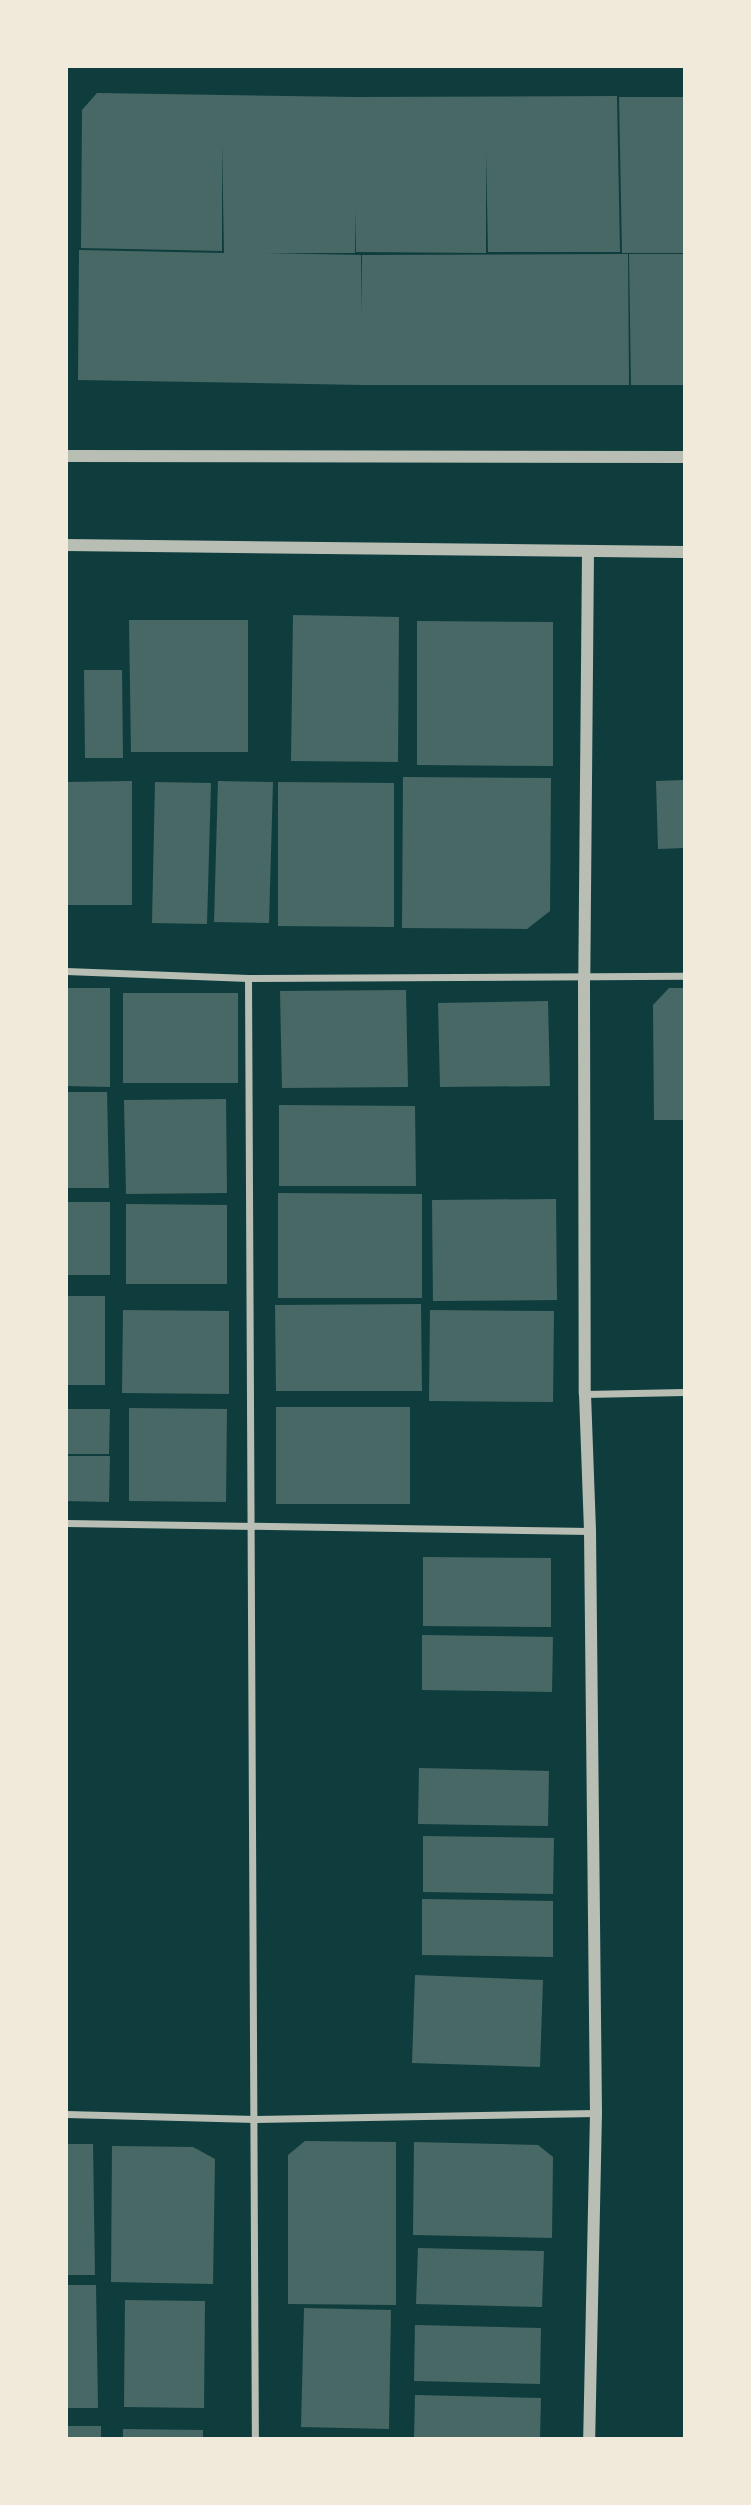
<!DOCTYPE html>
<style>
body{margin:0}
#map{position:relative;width:751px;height:2505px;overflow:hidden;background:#0f3d3e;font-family:"IBM Plex Serif",serif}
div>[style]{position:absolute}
.building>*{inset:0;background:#486865}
.minor>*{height:7px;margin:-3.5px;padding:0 3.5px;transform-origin:3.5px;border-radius:3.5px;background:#b8beb3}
.tertiary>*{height:12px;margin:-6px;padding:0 6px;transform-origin:6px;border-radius:6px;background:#b8beb3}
span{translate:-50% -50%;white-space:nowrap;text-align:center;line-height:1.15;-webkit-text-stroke:7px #f1e9da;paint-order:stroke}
.frame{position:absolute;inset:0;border:68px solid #f1e9da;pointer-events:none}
</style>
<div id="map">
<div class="building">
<i style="clip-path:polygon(97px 93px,353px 97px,617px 96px,620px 252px,488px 252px,486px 152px,486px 253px,356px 252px,356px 210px,355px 253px,265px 253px,361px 255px,361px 315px,362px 255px,628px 254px,629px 385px,363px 385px,78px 380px,79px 250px,224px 253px,222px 144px,222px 251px,81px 248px,82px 110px)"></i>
<i style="clip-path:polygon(619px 97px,684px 97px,684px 253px,622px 253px)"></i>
<i style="clip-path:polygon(629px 254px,684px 254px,684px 385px,631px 385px)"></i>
<i style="clip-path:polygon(293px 615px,399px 617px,398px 762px,291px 761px)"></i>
<i style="clip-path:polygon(129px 620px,248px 620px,248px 752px,131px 752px)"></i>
<i style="clip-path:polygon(417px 621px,553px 622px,553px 766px,417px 765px)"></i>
<i style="clip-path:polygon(84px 670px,122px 670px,123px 758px,85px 758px)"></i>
<i style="clip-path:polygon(403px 777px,551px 778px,550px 911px,527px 929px,402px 928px)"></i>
<i style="clip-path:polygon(684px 780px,684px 848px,658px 849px,656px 781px)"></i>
<i style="clip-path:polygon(132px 781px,132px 905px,66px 905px,66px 782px)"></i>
<i style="clip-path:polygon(218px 781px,273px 782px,269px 923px,214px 922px)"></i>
<i style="clip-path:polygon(155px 782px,211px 783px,207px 924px,152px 923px)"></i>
<i style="clip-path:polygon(278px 782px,394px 783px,394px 927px,278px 926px)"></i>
<i style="clip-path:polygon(66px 988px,110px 988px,110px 1087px,66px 1086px)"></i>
<i style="clip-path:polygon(669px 988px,684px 988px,684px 1120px,654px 1120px,653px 1005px)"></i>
<i style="clip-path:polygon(406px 990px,408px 1087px,282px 1088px,280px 991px)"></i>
<i style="clip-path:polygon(123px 993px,238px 993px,238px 1083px,123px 1083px)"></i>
<i style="clip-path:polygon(548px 1001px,550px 1086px,440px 1087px,438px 1003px)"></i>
<i style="clip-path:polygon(66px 1092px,107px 1092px,109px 1188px,66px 1188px)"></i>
<i style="clip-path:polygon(226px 1099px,227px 1193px,126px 1194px,124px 1100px)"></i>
<i style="clip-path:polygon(279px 1105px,415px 1106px,416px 1186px,279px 1186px)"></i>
<i style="clip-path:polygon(278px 1193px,422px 1194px,422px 1298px,278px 1298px)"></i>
<i style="clip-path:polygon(556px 1199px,557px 1300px,433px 1301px,432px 1200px)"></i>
<i style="clip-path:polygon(66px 1202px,110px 1202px,110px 1275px,66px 1275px)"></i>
<i style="clip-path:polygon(126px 1204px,227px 1205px,227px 1284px,126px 1284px)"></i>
<i style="clip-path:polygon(66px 1296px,105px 1296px,105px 1385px,66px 1385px)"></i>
<i style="clip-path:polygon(421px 1304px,422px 1391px,276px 1391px,275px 1305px)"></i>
<i style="clip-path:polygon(123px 1310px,229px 1311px,229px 1394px,122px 1393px)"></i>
<i style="clip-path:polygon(430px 1310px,554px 1311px,553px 1402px,429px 1401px)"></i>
<i style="clip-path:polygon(276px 1407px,410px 1407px,410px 1504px,276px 1504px)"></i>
<i style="clip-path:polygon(129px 1408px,227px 1409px,226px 1502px,129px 1501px)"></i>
<i style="clip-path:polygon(66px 1409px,110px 1409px,109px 1454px,66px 1454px)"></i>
<i style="clip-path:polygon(66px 1456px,110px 1456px,109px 1502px,66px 1501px)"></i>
<i style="clip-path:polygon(423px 1557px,551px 1558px,551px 1627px,423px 1626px)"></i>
<i style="clip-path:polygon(422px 1635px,553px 1637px,552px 1692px,422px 1690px)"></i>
<i style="clip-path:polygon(419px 1768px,549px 1771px,548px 1826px,418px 1824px)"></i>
<i style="clip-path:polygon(423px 1836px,554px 1838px,553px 1894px,423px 1892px)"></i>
<i style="clip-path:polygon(422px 1899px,553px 1901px,553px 1957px,422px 1955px)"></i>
<i style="clip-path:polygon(415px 1975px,543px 1980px,540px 2067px,412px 2063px)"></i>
<i style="clip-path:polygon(305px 2141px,396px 2142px,396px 2305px,288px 2304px,288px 2155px)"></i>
<i style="clip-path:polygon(414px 2142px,538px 2145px,553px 2157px,552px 2238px,413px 2235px)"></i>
<i style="clip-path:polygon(66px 2144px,93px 2144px,95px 2275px,66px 2275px)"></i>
<i style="clip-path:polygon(112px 2146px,193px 2147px,215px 2159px,213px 2284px,111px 2282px)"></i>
<i style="clip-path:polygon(418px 2248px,544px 2251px,542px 2307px,416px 2304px)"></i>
<i style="clip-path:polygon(66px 2285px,96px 2285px,98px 2408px,66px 2408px)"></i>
<i style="clip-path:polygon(125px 2300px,205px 2301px,204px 2408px,124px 2407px)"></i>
<i style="clip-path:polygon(304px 2308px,391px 2310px,389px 2429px,301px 2427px)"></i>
<i style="clip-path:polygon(415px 2325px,541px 2328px,540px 2384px,414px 2381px)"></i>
<i style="clip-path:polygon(415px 2395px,541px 2398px,540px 2438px,414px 2438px)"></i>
<i style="clip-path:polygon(66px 2426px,101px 2426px,101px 2438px,66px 2438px)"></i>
<i style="clip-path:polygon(123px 2429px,203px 2430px,203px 2438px,123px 2438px)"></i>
</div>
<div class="minor">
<i style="left:66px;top:971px;width:182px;rotate:2.2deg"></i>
<i style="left:248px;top:978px;width:436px;rotate:-0.3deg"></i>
<i style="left:248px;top:978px;width:1460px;rotate:89.73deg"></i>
<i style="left:585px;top:1394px;width:99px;rotate:-1.2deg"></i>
<i style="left:66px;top:1523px;width:524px;rotate:0.87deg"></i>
<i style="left:66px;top:2114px;width:189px;rotate:1.5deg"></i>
<i style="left:255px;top:2119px;width:341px;rotate:-1deg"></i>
</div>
<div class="tertiary">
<i style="left:66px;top:456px;width:618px;rotate:0.09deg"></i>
<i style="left:66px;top:545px;width:618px;rotate:0.65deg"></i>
<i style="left:588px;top:552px;width:424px;rotate:90.5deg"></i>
<i style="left:584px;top:976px;width:418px;rotate:89.9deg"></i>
<i style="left:585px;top:1394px;width:137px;rotate:87.9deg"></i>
<i style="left:590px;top:1531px;width:582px;rotate:89.41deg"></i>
<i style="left:596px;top:2113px;width:325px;rotate:91.2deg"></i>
</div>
<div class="frame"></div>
</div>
